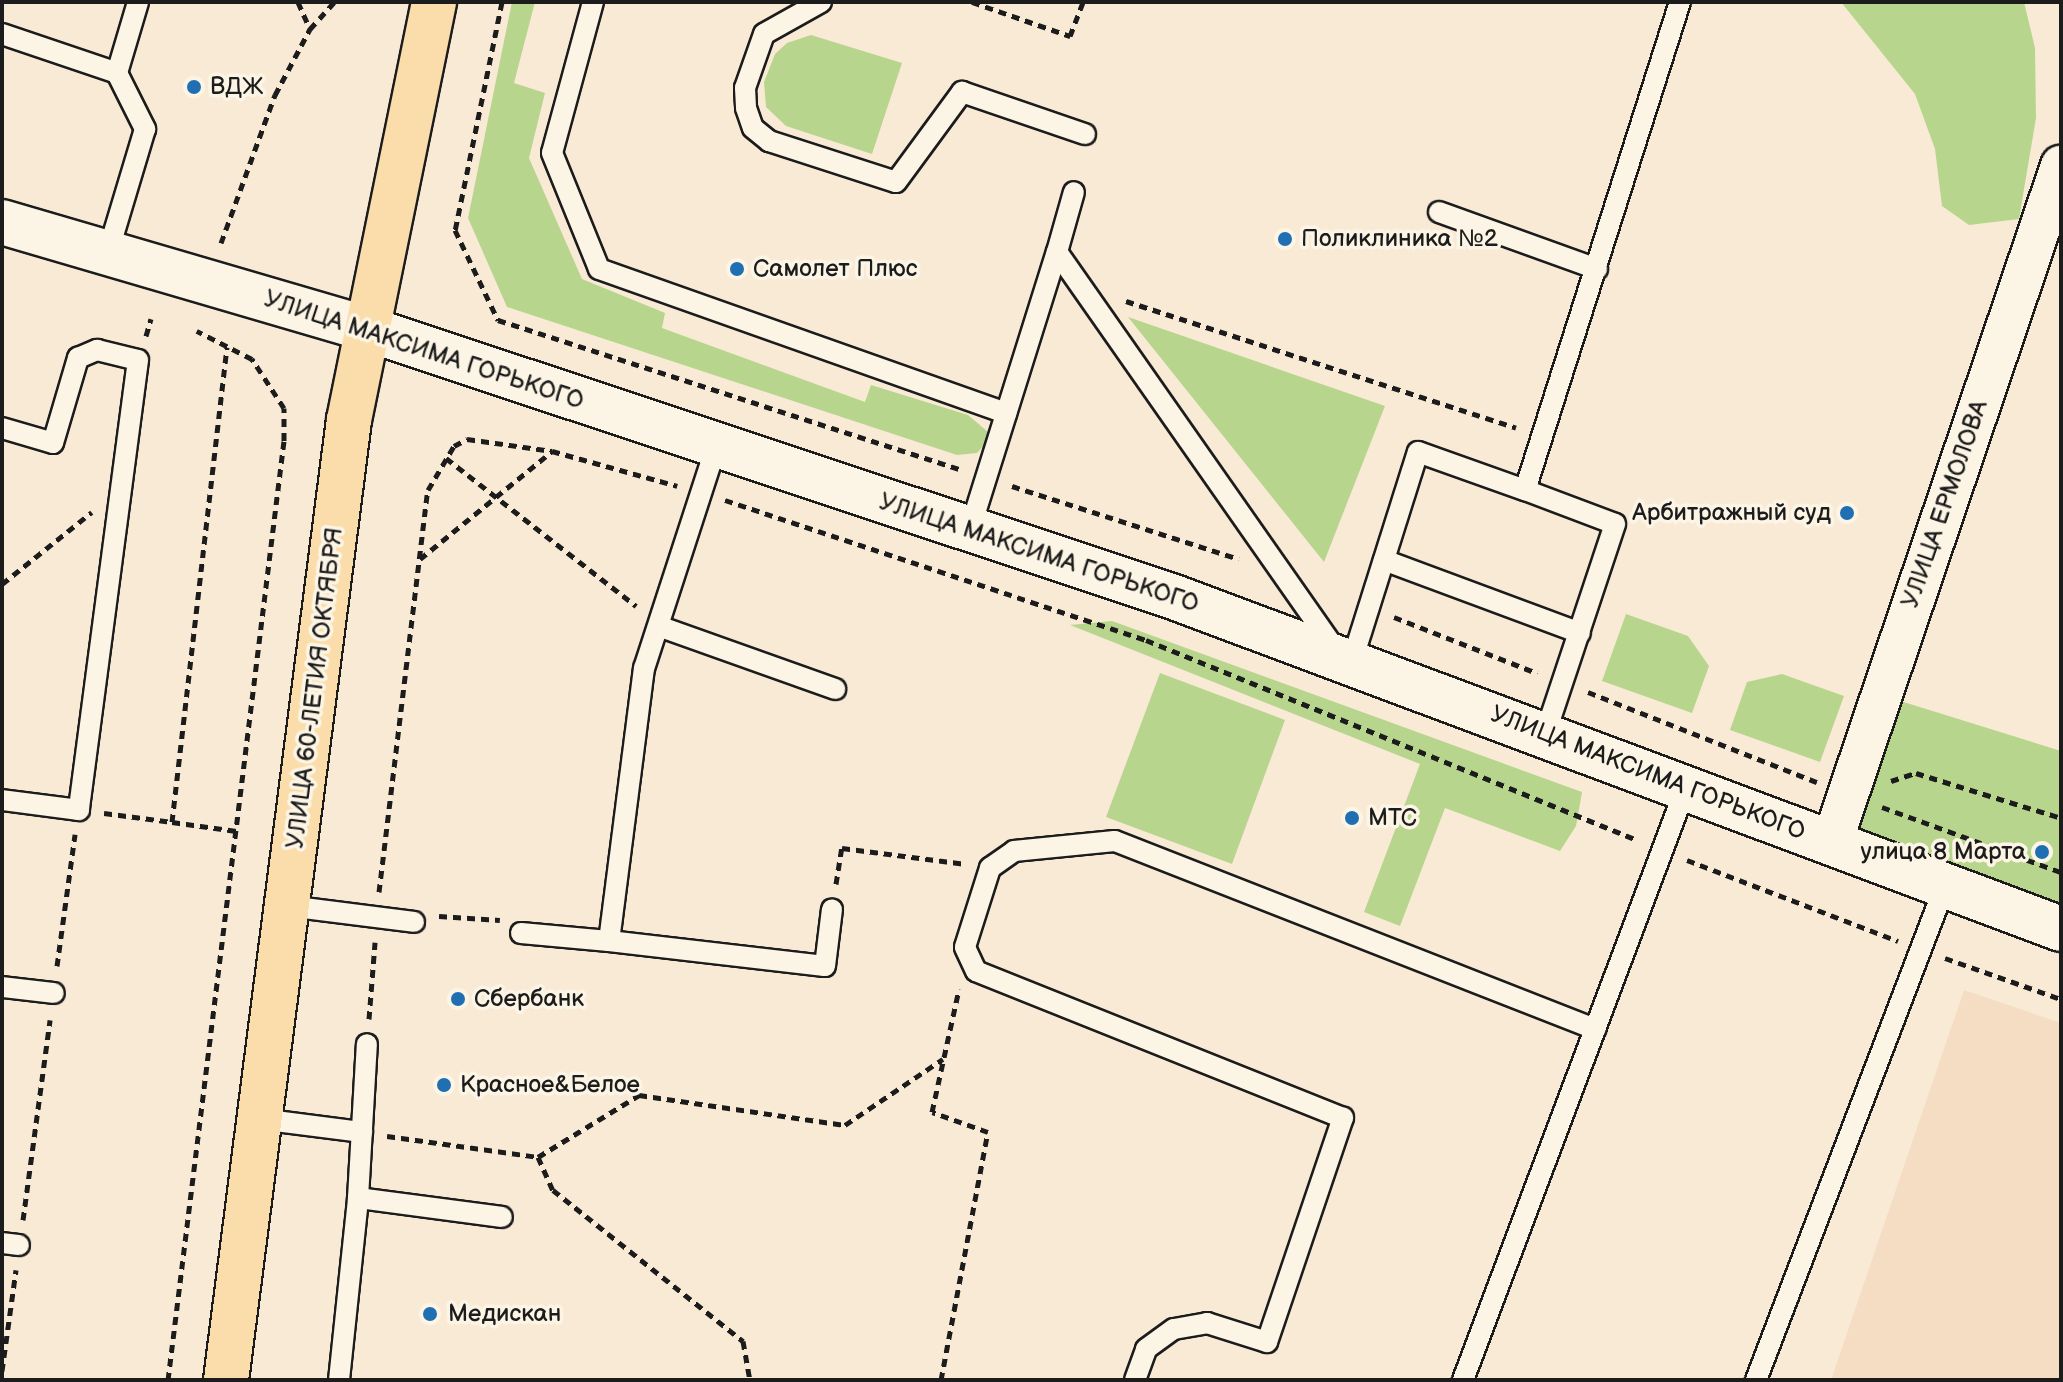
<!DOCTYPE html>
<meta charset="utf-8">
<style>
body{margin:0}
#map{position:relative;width:2063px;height:1382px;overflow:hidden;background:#f9ead6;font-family:"Balsamiq Sans",sans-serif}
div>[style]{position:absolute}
.built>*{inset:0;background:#f5ddc4}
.green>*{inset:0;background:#b8d58e}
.path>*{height:5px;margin-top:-2.5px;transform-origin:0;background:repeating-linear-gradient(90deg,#1c1c1c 0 8px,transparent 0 14px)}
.roads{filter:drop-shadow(2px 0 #1c1c1c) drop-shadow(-2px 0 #1c1c1c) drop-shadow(0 2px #1c1c1c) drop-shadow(0 -2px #1c1c1c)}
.service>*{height:20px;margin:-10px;padding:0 10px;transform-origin:10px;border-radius:10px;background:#fcf5e5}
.minor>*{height:40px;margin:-20px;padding:0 20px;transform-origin:20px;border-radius:20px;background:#fcf5e5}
.secondary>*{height:44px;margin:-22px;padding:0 22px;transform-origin:22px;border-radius:22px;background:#fcf5e5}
.primary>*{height:44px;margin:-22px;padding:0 22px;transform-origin:22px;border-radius:22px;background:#faddab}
.dots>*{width:22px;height:22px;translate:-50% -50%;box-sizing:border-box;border:4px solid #fcf5e5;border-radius:50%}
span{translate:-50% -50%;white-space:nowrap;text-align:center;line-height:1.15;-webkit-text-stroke:7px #fcf5e5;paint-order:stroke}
.poi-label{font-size:24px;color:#1c1c1c}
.left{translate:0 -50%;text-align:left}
.right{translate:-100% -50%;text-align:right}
.street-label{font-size:24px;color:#1c1c1c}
.frame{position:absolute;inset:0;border:4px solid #1c1c1c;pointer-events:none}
</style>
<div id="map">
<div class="built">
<i style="clip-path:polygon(1964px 990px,2061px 1023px,2061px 1380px,1831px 1380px)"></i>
</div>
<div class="green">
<i style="clip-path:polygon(512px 2px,535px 2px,514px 83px,545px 93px,529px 158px,582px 279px,665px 313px,662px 328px,865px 402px,871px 385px,968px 415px,988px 432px,989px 440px,977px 453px,957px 455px,507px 307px,468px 218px)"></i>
<i style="clip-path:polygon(1841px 2px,2024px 2px,2035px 48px,2036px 118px,2019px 219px,1969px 225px,1942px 206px,1935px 149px,1915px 94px)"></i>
<i style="clip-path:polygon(811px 35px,902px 63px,872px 154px,786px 126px,766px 107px,764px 82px,775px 54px,787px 43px)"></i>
<i style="clip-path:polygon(1128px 317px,1385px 406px,1324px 562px)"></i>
<i style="clip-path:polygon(1626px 614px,1688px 636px,1709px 666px,1692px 713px,1602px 681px)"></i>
<i style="clip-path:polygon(1112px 621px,1582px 792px,1576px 826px,1560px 851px,1445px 808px,1400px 926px,1364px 912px,1420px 764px,1070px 625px)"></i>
<i style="clip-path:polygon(1160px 673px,1285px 720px,1232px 864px,1106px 817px)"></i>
<i style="clip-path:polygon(1782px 674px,1844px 696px,1820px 762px,1730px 730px,1747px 682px)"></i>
<i style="clip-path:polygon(1894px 699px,2061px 751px,2061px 906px,1851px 833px)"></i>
</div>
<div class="path">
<i style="left:298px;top:2px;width:30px;rotate:66deg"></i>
<i style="left:502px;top:2px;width:233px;rotate:101.6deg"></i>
<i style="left:455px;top:230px;width:100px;rotate:64.5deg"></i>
<i style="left:498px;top:320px;width:485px;rotate:17.9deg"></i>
<i style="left:972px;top:2px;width:104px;rotate:19.1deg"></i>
<i style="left:1070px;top:36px;width:36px;rotate:-69deg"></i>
<i style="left:221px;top:243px;width:158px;rotate:-70deg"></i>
<i style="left:275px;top:95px;width:75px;rotate:-62.1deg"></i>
<i style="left:310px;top:29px;width:36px;rotate:-48deg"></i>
<i style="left:1126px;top:301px;width:410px;rotate:18deg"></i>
<i style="left:146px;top:336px;width:18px;rotate:-74deg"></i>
<i style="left:446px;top:458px;width:241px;rotate:37.9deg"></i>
<i style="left:1012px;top:486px;width:238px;rotate:17.8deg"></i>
<i style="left:725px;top:500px;width:444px;rotate:18.4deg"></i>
<i style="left:1146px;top:640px;width:530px;rotate:22.16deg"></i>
<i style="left:420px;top:559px;width:169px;rotate:-39.2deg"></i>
<i style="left:2px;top:584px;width:115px;rotate:-38.7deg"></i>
<i style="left:1394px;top:617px;width:154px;rotate:21.4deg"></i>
<i style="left:1588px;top:692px;width:246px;rotate:21.5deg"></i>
<i style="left:1891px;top:781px;width:26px;rotate:-18deg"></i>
<i style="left:1916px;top:773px;width:152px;rotate:17.2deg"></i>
<i style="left:1882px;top:807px;width:190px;rotate:20deg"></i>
<i style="left:104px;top:813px;width:69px;rotate:7.5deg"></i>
<i style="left:172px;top:822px;width:478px;rotate:-83.4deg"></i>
<i style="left:172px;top:822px;width:65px;rotate:8deg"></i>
<i style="left:1687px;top:860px;width:226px;rotate:21deg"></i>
<i style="left:836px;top:884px;width:36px;rotate:-81deg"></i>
<i style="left:842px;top:848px;width:125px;rotate:7.4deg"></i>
<i style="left:379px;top:892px;width:405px;rotate:-83.1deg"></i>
<i style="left:428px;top:490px;width:51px;rotate:-59.4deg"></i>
<i style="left:454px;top:446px;width:15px;rotate:-28deg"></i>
<i style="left:467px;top:439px;width:86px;rotate:8deg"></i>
<i style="left:552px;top:451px;width:130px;rotate:15.6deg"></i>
<i style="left:439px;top:916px;width:61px;rotate:3.8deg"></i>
<i style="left:1945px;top:958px;width:123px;rotate:19.5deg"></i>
<i style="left:57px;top:966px;width:133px;rotate:-82.2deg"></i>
<i style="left:369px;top:1019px;width:77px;rotate:-85.5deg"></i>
<i style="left:387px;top:1136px;width:152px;rotate:7.9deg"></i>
<i style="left:538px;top:1157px;width:119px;rotate:-31.5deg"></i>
<i style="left:639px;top:1095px;width:208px;rotate:8.3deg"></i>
<i style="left:845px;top:1125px;width:118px;rotate:-34deg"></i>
<i style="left:538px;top:1157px;width:36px;rotate:66deg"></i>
<i style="left:553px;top:1190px;width:243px;rotate:38.5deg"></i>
<i style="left:743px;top:1341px;width:40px;rotate:80deg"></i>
<i style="left:23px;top:1220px;width:202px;rotate:-82.3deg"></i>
<i style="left:2px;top:1371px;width:102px;rotate:-82.1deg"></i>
<i style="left:168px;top:1380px;width:946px;rotate:-82.96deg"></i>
<i style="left:284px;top:441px;width:33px;rotate:-90deg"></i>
<i style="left:284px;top:408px;width:59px;rotate:-123.1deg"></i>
<i style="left:252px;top:359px;width:62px;rotate:-153deg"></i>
<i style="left:941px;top:1380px;width:252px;rotate:-79.3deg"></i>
<i style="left:988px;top:1132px;width:59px;rotate:-160.3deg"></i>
<i style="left:932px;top:1112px;width:126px;rotate:-77.6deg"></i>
</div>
<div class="roads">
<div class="service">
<i style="left:593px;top:2px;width:156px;rotate:105.2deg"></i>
<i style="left:552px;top:153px;width:125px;rotate:67.9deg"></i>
<i style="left:599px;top:269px;width:432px;rotate:19.5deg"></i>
<i style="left:821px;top:2px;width:65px;rotate:150.7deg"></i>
<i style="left:764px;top:34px;width:57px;rotate:109.4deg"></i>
<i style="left:745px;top:88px;width:20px;rotate:87deg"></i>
<i style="left:746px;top:108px;width:21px;rotate:71deg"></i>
<i style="left:753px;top:128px;width:21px;rotate:39deg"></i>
<i style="left:769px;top:141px;width:133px;rotate:17.9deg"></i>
<i style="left:896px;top:182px;width:112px;rotate:-53.7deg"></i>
<i style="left:962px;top:92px;width:130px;rotate:18.9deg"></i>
<i style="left:2px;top:34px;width:121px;rotate:18.7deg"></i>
<i style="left:117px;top:73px;width:63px;rotate:63.4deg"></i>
<i style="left:145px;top:129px;width:128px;rotate:106.7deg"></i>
<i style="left:117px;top:73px;width:74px;rotate:-73.5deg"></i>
<i style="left:1439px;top:212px;width:168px;rotate:19.8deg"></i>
<i style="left:1057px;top:252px;width:62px;rotate:-74.2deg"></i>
<i style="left:2px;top:428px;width:53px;rotate:16.4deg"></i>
<i style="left:53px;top:443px;width:89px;rotate:-73.6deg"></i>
<i style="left:78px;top:358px;width:21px;rotate:-23deg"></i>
<i style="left:97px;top:350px;width:42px;rotate:13.7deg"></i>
<i style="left:138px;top:360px;width:454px;rotate:97.5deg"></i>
<i style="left:79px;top:810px;width:78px;rotate:-172.6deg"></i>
<i style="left:716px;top:447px;width:232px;rotate:108deg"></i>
<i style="left:644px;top:668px;width:275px;rotate:97.3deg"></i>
<i style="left:609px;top:941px;width:217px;rotate:6.6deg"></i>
<i style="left:825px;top:966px;width:57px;rotate:-83deg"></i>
<i style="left:1525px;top:490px;width:512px;rotate:-72.38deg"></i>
<i style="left:970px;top:529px;width:290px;rotate:-72.6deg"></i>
<i style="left:1057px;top:252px;width:486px;rotate:55deg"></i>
<i style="left:1384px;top:560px;width:209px;rotate:20.4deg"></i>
<i style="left:661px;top:627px;width:185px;rotate:19.6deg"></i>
<i style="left:1352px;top:661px;width:219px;rotate:-72.5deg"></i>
<i style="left:1418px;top:452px;width:114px;rotate:19.6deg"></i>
<i style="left:1525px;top:490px;width:96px;rotate:20.7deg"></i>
<i style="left:1615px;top:524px;width:221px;rotate:108.4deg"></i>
<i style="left:288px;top:906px;width:127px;rotate:7.2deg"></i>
<i style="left:521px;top:933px;width:88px;rotate:5.2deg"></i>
<i style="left:2px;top:987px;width:52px;rotate:6.6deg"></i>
<i style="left:260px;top:1119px;width:103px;rotate:7.3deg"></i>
<i style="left:358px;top:1198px;width:145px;rotate:7.5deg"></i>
<i style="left:2px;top:1243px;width:17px;rotate:7deg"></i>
<i style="left:339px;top:1380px;width:183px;rotate:-84deg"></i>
<i style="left:358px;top:1198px;width:154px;rotate:-86.7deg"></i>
<i style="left:1135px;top:1380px;width:33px;rotate:-70deg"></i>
<i style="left:1146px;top:1349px;width:34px;rotate:-36deg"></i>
<i style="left:1174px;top:1329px;width:34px;rotate:-10deg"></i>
<i style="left:1207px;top:1323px;width:63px;rotate:17.6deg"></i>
<i style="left:1267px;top:1342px;width:237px;rotate:-71.3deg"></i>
<i style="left:1343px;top:1118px;width:395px;rotate:-158.2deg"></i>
<i style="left:976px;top:971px;width:26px;rotate:-115deg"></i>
<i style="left:965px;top:947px;width:83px;rotate:-72.4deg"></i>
<i style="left:990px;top:868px;width:29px;rotate:-35deg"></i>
<i style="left:1014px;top:851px;width:101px;rotate:-5.7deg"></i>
<i style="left:1115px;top:841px;width:516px;rotate:21.39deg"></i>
<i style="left:1463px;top:1380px;width:630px;rotate:-69.38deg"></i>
<i style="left:1756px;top:1380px;width:529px;rotate:-69.06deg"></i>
</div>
<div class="minor">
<i style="left:1832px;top:842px;width:714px;rotate:-71.29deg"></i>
</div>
<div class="secondary">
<i style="left:2px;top:222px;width:378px;rotate:16.3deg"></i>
<i style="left:365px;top:328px;width:853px;rotate:18.39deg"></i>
<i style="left:1174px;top:597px;width:947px;rotate:20.52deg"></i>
</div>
<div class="primary">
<i style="left:226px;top:1380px;width:968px;rotate:-82.7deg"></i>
<i style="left:349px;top:420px;width:427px;rotate:-78.5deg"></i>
</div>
</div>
<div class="dots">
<i style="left:194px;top:87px;background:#1f6fb2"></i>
<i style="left:1285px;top:239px;background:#1f6fb2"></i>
<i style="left:737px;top:269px;background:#1f6fb2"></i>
<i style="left:1847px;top:513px;background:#1f6fb2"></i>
<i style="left:1352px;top:818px;background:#1f6fb2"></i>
<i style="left:2042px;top:852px;background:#1f6fb2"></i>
<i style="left:458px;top:999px;background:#1f6fb2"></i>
<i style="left:444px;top:1085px;background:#1f6fb2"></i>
<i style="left:430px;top:1314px;background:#1f6fb2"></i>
</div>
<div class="poi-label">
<span class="left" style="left:210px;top:87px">ВДЖ</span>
<span class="left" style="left:1301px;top:239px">Поликлиника №2</span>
<span class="left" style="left:753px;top:269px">Самолет Плюс</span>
<span class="right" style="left:1831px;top:513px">Арбитражный суд</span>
<span class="left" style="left:1368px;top:818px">МТС</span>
<span class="right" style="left:2026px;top:852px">улица 8 Марта</span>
<span class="left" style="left:474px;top:999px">Сбербанк</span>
<span class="left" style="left:460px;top:1085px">Красное&amp;Белое</span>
<span class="left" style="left:448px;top:1314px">Медискан</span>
</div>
<div class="street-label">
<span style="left:424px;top:350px;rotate:18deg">УЛИЦА МАКСИМА ГОРЬКОГО</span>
<span style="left:1945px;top:504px;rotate:-71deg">УЛИЦА ЕРМОЛОВА</span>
<span style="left:1039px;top:553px;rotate:18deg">УЛИЦА МАКСИМА ГОРЬКОГО</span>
<span style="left:315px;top:688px;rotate:-83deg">УЛИЦА 60-ЛЕТИЯ ОКТЯБРЯ</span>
<span style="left:1648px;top:773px;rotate:21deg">УЛИЦА МАКСИМА ГОРЬКОГО</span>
</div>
<div class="frame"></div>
</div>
